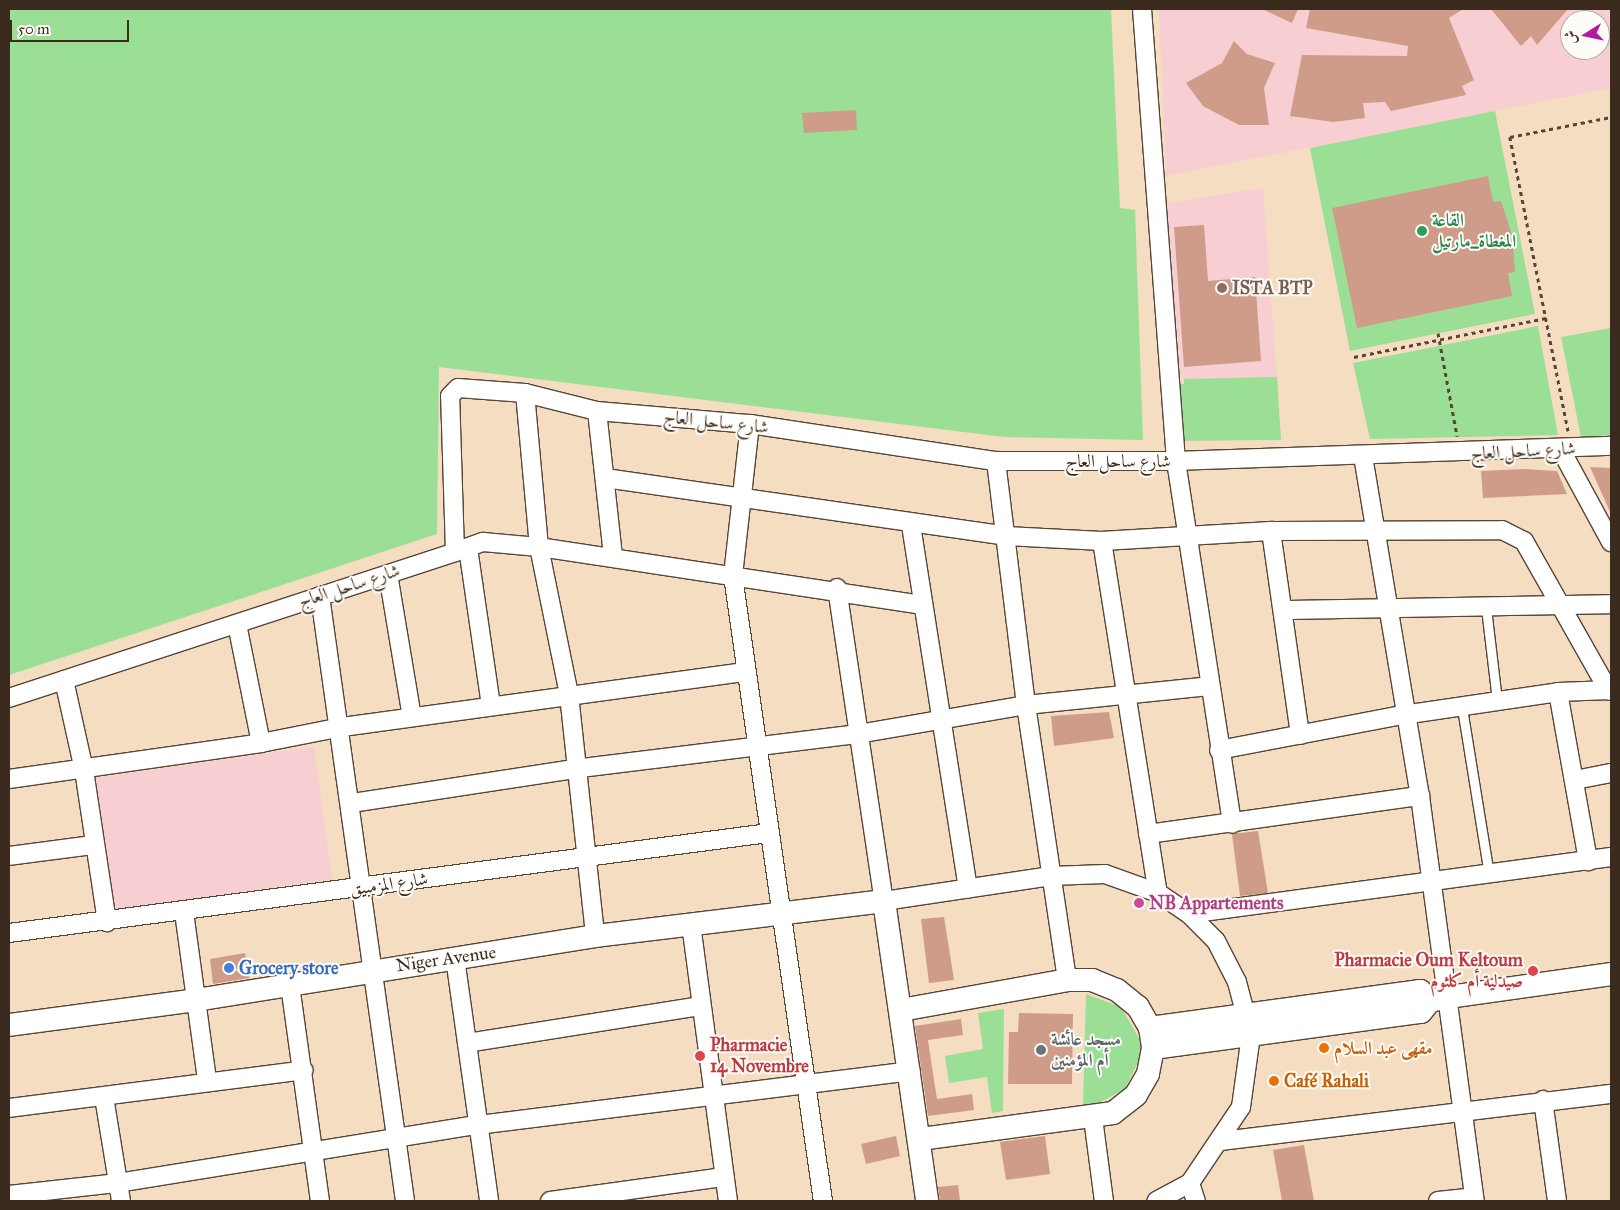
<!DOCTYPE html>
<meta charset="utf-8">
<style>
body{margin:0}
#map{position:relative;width:1620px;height:1210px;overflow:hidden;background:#f5ddc2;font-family:"IM FELL Great Primer",Amiri,serif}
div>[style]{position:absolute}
.built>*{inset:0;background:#f7cfd2}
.green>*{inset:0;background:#9bdf97}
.building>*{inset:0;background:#cf9c89}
.path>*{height:3px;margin-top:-1.5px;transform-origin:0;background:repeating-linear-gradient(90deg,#574537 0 4px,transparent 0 8px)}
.roads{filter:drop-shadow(1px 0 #574537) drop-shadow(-1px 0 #574537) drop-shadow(0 1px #574537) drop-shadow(0 -1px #574537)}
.service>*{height:9px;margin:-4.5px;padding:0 4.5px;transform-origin:4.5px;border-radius:4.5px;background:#fff}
.minor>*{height:18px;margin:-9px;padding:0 9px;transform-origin:9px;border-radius:9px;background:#fff}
.tertiary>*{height:22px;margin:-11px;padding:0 11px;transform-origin:11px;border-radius:11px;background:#fff}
.dots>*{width:14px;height:14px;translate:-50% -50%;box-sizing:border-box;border:2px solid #fdfcf7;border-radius:50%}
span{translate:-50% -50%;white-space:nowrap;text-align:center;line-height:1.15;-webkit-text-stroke:4px #fdfcf7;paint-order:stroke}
.leisure-label{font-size:18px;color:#27864d;font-weight:700}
.left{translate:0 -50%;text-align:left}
.education-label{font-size:18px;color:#785e54;font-weight:700}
.street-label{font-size:18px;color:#3b2a1e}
.hotel-label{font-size:18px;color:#b23c85;font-weight:700}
.health-label{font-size:18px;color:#be3a42;font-weight:700}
.right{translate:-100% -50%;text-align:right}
.shop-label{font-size:18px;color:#366cbe;font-weight:700}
.worship-label{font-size:18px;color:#5b616d;font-weight:700}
.food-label{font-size:18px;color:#c56008;font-weight:700}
.frame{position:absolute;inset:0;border:10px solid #3b2a1e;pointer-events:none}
.north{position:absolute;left:1560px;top:10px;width:50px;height:50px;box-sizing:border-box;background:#fdfcf7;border:1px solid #afa8a0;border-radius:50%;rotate:260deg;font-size:14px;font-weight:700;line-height:20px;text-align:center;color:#3b2a1e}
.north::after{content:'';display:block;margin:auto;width:18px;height:22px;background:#b5179e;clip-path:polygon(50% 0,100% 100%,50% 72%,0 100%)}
.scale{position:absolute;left:10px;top:20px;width:119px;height:22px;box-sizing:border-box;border:2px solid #3b2a1e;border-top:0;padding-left:6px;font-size:15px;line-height:18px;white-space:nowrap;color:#3b2a1e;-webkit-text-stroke:4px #fdfcf7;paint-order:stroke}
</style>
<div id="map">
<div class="built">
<i style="clip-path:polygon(evenodd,1159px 9px,1611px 9px,1611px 88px,1166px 176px,1159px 9px,1570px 20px,1600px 20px,1600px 50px,1570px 50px,1570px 20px)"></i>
<i style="clip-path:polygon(1263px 188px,1277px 377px,1184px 379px,1180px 374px,1167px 203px)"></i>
<i style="clip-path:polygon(314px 747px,332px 879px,115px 910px,96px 778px)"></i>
</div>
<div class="green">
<i style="clip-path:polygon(9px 9px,1111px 9px,1120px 208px,1135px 210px,1143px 440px,1004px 437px,439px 367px,437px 534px,9px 675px)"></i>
<i style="clip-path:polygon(1495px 111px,1535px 314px,1350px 351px,1310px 148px)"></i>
<i style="clip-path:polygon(1538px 326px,1558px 435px,1370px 439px,1353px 363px)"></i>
<i style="clip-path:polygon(1611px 328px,1611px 435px,1581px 437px,1561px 337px)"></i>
<i style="clip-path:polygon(1277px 377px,1281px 440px,1180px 441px,1177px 384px,1184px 384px,1184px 379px)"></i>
<i style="clip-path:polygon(1086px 994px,1121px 1007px,1140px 1040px,1140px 1058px,1125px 1089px,1095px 1105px,1083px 1105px)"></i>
<i style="clip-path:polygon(1004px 1009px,1003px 1111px,992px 1113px,987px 1077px,949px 1083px,945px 1056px,983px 1049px,978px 1013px)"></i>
</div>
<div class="building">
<i style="clip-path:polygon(1262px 9px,1298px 9px,1292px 23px)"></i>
<i style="clip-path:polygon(1310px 9px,1463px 9px,1449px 18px,1474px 80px,1462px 86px,1466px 95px,1391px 111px,1385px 102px,1363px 103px,1365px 118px,1333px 122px,1290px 116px,1302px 55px,1407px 56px,1408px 46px,1306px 28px)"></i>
<i style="clip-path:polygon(1491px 9px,1568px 9px,1537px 45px,1531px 36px,1521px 46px)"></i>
<i style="clip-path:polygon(1234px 41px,1247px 54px,1275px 63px,1264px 88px,1269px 125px,1239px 125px,1203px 106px,1186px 83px,1222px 63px)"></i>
<i style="clip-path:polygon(856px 110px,857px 130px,804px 133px,802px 113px)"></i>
<i style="clip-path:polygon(1488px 176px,1493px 202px,1501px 201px,1512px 235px,1515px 272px,1508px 273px,1512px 296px,1357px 328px,1332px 208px)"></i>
<i style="clip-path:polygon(1204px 225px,1208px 281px,1255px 277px,1261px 361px,1184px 367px,1174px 227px)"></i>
<i style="clip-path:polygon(1590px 467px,1611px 468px,1611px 514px)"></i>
<i style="clip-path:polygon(1524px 469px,1557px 471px,1567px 494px,1483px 498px,1481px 471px)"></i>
<i style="clip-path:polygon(1109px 712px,1114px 738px,1054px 746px,1051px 716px)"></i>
<i style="clip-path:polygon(1258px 831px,1268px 893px,1240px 896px,1232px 834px)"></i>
<i style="clip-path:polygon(944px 917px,954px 980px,929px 983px,921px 919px)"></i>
<i style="clip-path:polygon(245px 953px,249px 978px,213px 984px,210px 959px)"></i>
<i style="clip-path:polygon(1019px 1013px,1073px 1014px,1072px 1084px,1008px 1084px,1009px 1032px,1018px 1032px)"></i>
<i style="clip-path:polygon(961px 1019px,963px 1035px,928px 1040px,934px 1080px,937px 1099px,972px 1094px,974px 1110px,928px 1116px,915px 1026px)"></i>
<i style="clip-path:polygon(896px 1136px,900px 1156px,866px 1164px,861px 1144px)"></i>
<i style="clip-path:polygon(1045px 1136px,1050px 1174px,1006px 1180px,1000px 1142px)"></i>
<i style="clip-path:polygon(1304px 1145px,1314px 1201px,1282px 1201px,1273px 1150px)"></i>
<i style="clip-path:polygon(958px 1185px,960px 1201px,940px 1201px,938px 1187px)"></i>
</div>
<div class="path">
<i style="left:1438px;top:333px;width:105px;rotate:79.5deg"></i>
<i style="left:1354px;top:357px;width:196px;rotate:-11.5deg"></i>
<i style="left:1568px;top:431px;width:300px;rotate:-101.2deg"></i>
<i style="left:1510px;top:137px;width:103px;rotate:-11.2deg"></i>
</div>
<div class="roads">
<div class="service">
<i style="left:1486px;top:608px;width:93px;rotate:83.2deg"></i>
<i style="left:1462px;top:708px;width:169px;rotate:80.8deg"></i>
</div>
<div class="minor">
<i style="left:1142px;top:9px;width:453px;rotate:85.7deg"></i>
<i style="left:1176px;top:461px;width:367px;rotate:81.2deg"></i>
<i style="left:525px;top:393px;width:155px;rotate:84.8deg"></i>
<i style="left:539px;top:547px;width:151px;rotate:78.5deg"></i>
<i style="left:569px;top:695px;width:242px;rotate:83.8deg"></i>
<i style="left:597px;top:411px;width:146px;rotate:83.7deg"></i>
<i style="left:750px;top:424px;width:153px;rotate:96.4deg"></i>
<i style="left:733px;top:576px;width:631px;rotate:81.81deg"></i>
<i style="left:1561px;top:450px;width:105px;rotate:61.5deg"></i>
<i style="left:1363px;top:456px;width:345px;rotate:80.5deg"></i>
<i style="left:1420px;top:796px;width:409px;rotate:82.3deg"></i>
<i style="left:996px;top:461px;width:246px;rotate:83deg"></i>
<i style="left:1026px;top:705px;width:278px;rotate:81.5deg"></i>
<i style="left:605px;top:478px;width:405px;rotate:8.2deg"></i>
<i style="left:1006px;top:536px;width:96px;rotate:3deg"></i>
<i style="left:1102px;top:541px;width:169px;rotate:-3.4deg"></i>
<i style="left:1271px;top:531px;width:231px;rotate:-0.2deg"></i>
<i style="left:1502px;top:530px;width:25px;rotate:27deg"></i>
<i style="left:1524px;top:541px;width:172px;rotate:60.5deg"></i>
<i style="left:911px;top:525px;width:368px;rotate:81.1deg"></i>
<i style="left:1271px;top:531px;width:206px;rotate:81.9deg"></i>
<i style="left:1102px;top:541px;width:356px;rotate:81deg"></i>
<i style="left:468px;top:548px;width:159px;rotate:81.7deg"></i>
<i style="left:455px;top:552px;width:30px;rotate:-20deg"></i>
<i style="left:483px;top:542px;width:56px;rotate:5.1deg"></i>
<i style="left:539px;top:547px;width:388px;rotate:8.6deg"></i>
<i style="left:388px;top:574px;width:145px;rotate:80.5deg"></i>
<i style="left:837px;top:588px;width:317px;rotate:81.5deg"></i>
<i style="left:884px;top:901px;width:169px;rotate:-8.5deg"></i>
<i style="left:1051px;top:876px;width:54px;rotate:-2.1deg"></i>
<i style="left:1105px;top:874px;width:56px;rotate:19.7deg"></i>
<i style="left:1158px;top:893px;width:37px;rotate:34deg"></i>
<i style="left:1189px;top:914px;width:38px;rotate:45deg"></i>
<i style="left:1216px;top:941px;width:46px;rotate:62.9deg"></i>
<i style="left:1237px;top:982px;width:55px;rotate:75.2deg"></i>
<i style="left:1251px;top:1035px;width:73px;rotate:97.9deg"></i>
<i style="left:1241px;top:1107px;width:92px;rotate:123.9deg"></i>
<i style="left:1190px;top:1183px;width:38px;rotate:152deg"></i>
<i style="left:320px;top:596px;width:611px;rotate:82deg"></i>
<i style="left:1283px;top:610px;width:328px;rotate:-1deg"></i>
<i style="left:237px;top:624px;width:121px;rotate:78.6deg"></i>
<i style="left:64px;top:680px;width:92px;rotate:77.5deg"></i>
<i style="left:84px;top:770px;width:154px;rotate:81.4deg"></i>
<i style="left:1558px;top:692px;width:172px;rotate:79.9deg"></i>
<i style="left:9px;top:698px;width:469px;rotate:-18.1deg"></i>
<i style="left:455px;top:552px;width:156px;rotate:-91.8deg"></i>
<i style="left:450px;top:396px;width:11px;rotate:-45deg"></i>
<i style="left:458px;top:388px;width:67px;rotate:4.3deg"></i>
<i style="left:525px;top:393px;width:74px;rotate:14deg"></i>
<i style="left:597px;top:411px;width:154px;rotate:4.9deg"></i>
<i style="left:750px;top:424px;width:249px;rotate:8.6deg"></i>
<i style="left:996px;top:461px;width:180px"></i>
<i style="left:1176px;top:461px;width:435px;rotate:-2deg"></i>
<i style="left:1219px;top:750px;width:187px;rotate:-10.8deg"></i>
<i style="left:1403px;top:715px;width:157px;rotate:-8.4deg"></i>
<i style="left:1558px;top:692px;width:53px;rotate:-2.2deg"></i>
<i style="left:9px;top:779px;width:255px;rotate:-8.1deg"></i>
<i style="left:261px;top:743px;width:83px;rotate:-11.2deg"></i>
<i style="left:342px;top:727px;width:407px;rotate:-7.8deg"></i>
<i style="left:1575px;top:780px;width:37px;rotate:-11deg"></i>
<i style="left:352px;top:803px;width:224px;rotate:-8.7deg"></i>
<i style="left:573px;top:769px;width:287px;rotate:-7deg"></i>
<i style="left:858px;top:734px;width:170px;rotate:-9.8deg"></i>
<i style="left:1026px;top:705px;width:184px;rotate:-5.9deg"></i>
<i style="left:1148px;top:834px;width:275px;rotate:-8deg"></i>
<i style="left:9px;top:856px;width:85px;rotate:-7.5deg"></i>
<i style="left:184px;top:912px;width:171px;rotate:82.2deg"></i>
<i style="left:1189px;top:914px;width:426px;rotate:-7.7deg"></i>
<i style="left:691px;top:924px;width:279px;rotate:82.4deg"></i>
<i style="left:9px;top:933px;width:767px;rotate:-7.5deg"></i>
<i style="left:455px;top:958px;width:245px;rotate:82deg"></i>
<i style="left:290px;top:985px;width:218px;rotate:82.1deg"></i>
<i style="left:467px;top:1043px;width:236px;rotate:-9deg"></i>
<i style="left:104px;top:1097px;width:105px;rotate:80.7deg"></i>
<i style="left:1543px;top:1100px;width:102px;rotate:82.1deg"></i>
<i style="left:9px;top:1108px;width:297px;rotate:-7.3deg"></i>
<i style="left:1093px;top:1118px;width:84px;rotate:82.5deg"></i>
<i style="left:1221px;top:1141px;width:393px;rotate:-6.9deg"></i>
<i style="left:1190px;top:1183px;width:19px;rotate:72deg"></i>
<i style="left:9px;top:1195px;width:110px;rotate:-6.3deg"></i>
<i style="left:118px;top:1183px;width:365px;rotate:-9.2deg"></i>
<i style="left:478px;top:1125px;width:436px;rotate:-7.1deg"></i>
<i style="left:550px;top:1201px;width:176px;rotate:-7.9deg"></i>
<i style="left:1438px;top:1201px;width:36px;rotate:-6deg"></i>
</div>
<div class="tertiary">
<i style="left:901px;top:1010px;width:169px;rotate:-10.2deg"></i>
<i style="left:1067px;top:980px;width:25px"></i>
<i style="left:1092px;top:980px;width:27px;rotate:22deg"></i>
<i style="left:1117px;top:990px;width:27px;rotate:39deg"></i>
<i style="left:1138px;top:1007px;width:24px;rotate:60deg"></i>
<i style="left:1150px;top:1028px;width:20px;rotate:81deg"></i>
<i style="left:1153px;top:1048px;width:26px;rotate:101deg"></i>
<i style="left:1148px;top:1074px;width:24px;rotate:120deg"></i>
<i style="left:1136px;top:1095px;width:29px;rotate:142deg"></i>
<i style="left:1113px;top:1113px;width:195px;rotate:172.3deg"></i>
<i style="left:9px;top:1025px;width:189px;rotate:-7.6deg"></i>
<i style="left:196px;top:1000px;width:404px;rotate:-9.1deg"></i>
<i style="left:595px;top:936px;width:291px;rotate:-6.9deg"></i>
<i style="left:884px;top:901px;width:303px;rotate:81.8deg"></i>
<i style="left:1150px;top:1028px;width:273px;rotate:-7.8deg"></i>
<i style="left:1420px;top:991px;width:14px;rotate:45deg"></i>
<i style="left:1153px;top:1048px;width:270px;rotate:-7.7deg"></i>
<i style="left:1421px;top:1012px;width:14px;rotate:-51deg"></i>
<i style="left:1430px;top:1001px;width:18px;rotate:-13deg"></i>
<i style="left:1448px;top:997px;width:165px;rotate:-8deg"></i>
</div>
</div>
<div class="dots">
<i style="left:1422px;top:231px;background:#2e9e5b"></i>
<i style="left:1222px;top:288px;background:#8d6e63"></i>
<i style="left:1139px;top:903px;background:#d1479c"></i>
<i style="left:229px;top:968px;background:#3f7fe0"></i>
<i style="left:1533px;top:971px;background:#e0444e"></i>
<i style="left:1324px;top:1048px;background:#e8710a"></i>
<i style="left:1041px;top:1050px;background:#6b7280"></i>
<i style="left:700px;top:1056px;background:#e0444e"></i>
<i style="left:1274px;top:1081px;background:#e8710a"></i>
</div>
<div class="leisure-label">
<span class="left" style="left:1432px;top:231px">القاعة<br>المغطاة_مارتيل</span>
</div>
<div class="education-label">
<span class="left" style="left:1232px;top:288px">ISTA BTP</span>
</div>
<div class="street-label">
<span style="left:716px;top:422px;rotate:6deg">شارع ساحل العاج</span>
<span style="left:1523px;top:451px;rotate:-3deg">شارع ساحل العاج</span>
<span style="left:1118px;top:461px">شارع ساحل العاج</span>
<span style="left:349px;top:586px;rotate:-18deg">شارع ساحل العاج</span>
<span style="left:389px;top:884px;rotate:-8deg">شارع المزمبيق</span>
<span style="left:446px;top:959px;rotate:-8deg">Niger Avenue</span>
</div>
<div class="hotel-label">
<span class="left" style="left:1149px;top:903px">NB Appartements</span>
</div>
<div class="health-label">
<span class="right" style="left:1523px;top:971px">Pharmacie Oum Keltoum<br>صيدلية أم كلثوم</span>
<span class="left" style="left:710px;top:1056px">Pharmacie<br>14 Novembre</span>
</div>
<div class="shop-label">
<span class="left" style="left:239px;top:968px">Grocery store</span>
</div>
<div class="worship-label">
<span class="left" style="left:1051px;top:1050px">مسجد عائشة<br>أم المؤمنين</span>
</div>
<div class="food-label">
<span class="left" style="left:1334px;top:1048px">مقهى عبد السلام</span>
<span class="left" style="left:1284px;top:1081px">Café Rahali</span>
</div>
<div class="frame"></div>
<div class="north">ش</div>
<div class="scale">50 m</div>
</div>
